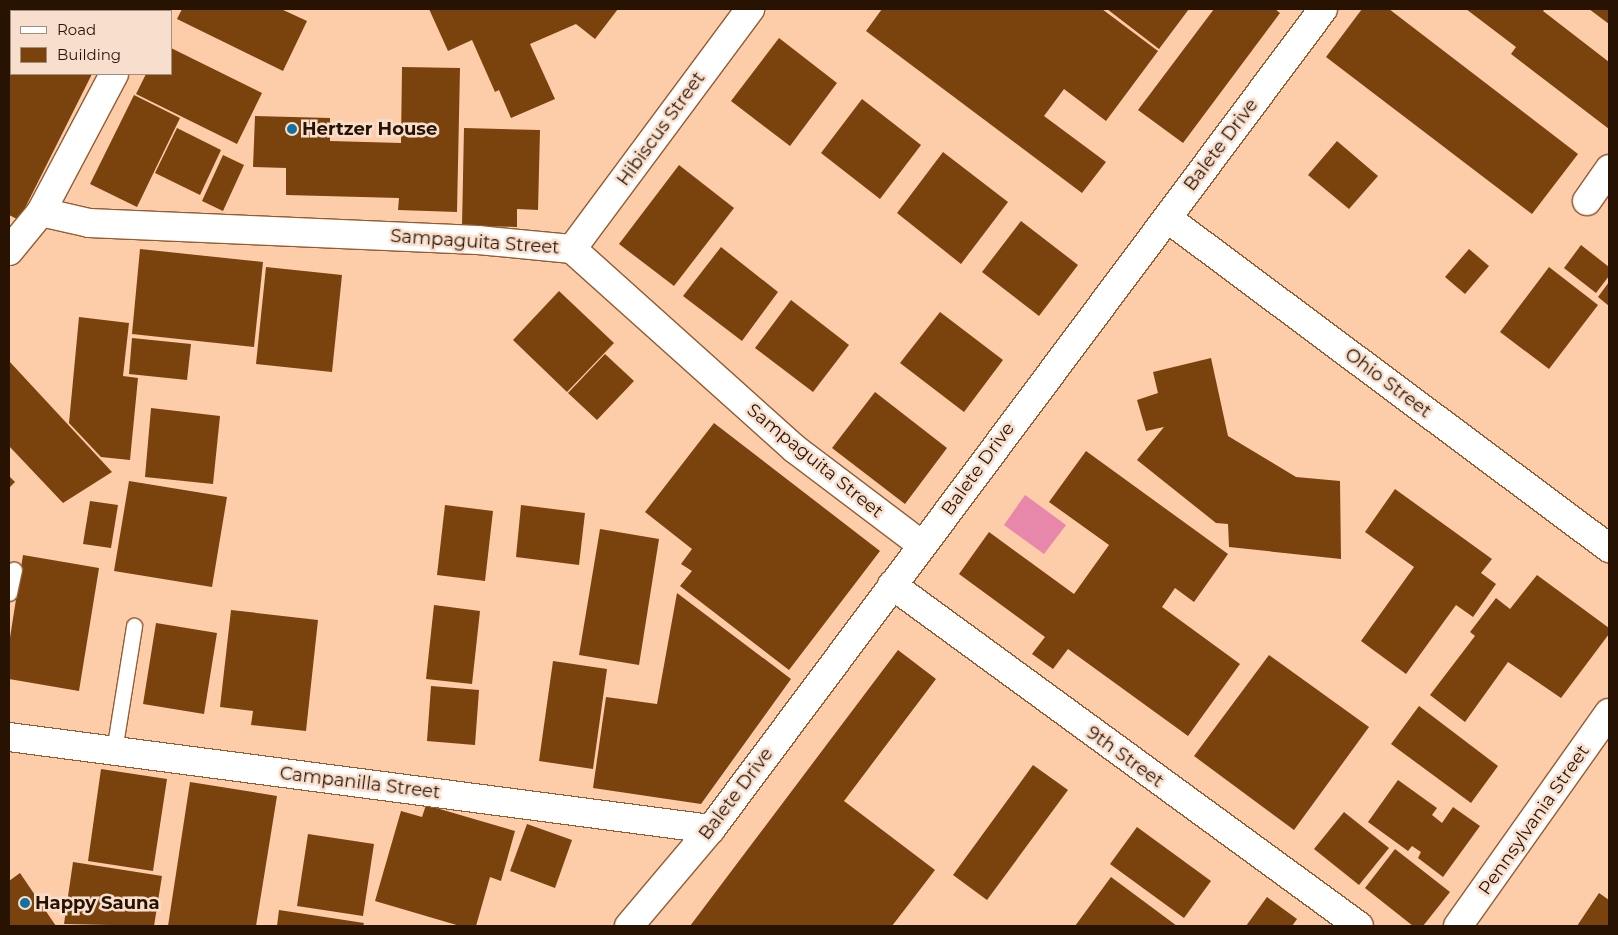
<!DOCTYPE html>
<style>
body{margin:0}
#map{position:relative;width:1618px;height:935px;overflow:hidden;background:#fdcca9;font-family:Montserrat,sans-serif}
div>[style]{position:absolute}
.water>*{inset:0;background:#e787aa}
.building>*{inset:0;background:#7a420d}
.roads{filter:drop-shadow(1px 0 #935d33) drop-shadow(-1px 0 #935d33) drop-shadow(0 1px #935d33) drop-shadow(0 -1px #935d33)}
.lane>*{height:15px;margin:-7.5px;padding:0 7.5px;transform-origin:7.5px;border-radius:7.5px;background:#fff}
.street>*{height:28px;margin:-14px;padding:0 14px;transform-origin:14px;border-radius:14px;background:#fff}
.secondary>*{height:28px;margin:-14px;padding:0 14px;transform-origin:14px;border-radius:14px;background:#fff}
.dots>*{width:14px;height:14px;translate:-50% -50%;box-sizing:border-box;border:2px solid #f8dfcd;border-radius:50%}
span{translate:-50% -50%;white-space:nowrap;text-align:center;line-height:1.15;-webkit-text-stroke:5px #f8dfcd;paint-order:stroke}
.poi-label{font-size:18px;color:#281303;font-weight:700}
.left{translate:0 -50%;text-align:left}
.street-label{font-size:18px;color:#281303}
.frame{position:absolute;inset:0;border:10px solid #281303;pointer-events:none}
.legend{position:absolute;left:10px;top:10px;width:162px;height:65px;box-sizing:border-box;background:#f8dfcd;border:1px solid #a58d7c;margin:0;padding:6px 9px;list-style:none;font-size:15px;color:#281303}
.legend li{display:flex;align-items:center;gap:10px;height:25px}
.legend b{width:25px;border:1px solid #a58d7c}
</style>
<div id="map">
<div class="water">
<i style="clip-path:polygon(1025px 495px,1066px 525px,1044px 554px,1004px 525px)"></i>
</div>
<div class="building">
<i style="clip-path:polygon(22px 9px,130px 9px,129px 11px)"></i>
<i style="clip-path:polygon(182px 9px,281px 9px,307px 21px,283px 71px,177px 19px)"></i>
<i style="clip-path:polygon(429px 9px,618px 9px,595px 39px,576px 24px,530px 44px,555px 99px,511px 118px,499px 90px,495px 92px,472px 40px,448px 51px)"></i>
<i style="clip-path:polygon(882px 9px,1102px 9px,1158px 51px,1106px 121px,1064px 89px,1044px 116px,1106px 162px,1082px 193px,866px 31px)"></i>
<i style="clip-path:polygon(1107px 9px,1189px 9px,1159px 49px)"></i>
<i style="clip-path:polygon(1214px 9px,1275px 9px,1280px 13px,1183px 143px,1138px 110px)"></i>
<i style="clip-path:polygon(1362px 9px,1389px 9px,1578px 154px,1532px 214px,1326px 57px)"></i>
<i style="clip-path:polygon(1466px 9px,1545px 9px,1543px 11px,1609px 62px,1609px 129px,1511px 54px,1516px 47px)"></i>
<i style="clip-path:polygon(1589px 9px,1609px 9px,1609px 24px)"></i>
<i style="clip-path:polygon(9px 28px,11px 74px,92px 74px,19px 220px,9px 215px)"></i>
<i style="clip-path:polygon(779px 38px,837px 83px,790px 146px,731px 101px)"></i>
<i style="clip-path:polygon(171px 48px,262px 93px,237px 144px,136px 94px,146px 74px,171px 74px)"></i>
<i style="clip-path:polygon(402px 67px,460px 68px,457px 212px,398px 210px,399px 198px,286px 195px,286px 168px,253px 167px,255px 116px,330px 118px,330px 141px,401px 143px)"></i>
<i style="clip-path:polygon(134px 95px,180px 118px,137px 207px,90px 184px)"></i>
<i style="clip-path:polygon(862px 99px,921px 145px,880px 199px,821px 153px)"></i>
<i style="clip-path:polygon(177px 128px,221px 150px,200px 195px,155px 173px)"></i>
<i style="clip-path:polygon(464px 128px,540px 130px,538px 210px,517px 209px,517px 227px,462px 226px)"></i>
<i style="clip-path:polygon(1337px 141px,1378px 176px,1349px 209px,1308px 175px)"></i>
<i style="clip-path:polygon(943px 152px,1008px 202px,961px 264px,897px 213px)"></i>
<i style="clip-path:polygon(223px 155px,244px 165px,223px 211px,202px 201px)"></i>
<i style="clip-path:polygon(679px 165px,734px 208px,674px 286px,619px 244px)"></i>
<i style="clip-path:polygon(1021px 221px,1078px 265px,1039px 316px,982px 272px)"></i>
<i style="clip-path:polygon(1581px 245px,1609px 267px,1609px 276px,1596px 293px,1564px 268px)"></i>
<i style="clip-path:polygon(721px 247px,778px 292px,742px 341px,683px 296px)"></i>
<i style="clip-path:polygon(140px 249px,263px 262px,254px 347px,132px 334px)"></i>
<i style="clip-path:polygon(1469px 249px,1489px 266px,1465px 294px,1445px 277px)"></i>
<i style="clip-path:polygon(266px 267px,342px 275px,332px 372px,256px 364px)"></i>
<i style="clip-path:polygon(1549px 267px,1598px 305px,1549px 369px,1500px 332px)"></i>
<i style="clip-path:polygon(1609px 282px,1609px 306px,1598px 297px)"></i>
<i style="clip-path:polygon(559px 291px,614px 343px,567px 392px,513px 340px)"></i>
<i style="clip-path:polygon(791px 300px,849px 345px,813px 392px,755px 348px)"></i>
<i style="clip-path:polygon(940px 312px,1003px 360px,964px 412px,900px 363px)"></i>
<i style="clip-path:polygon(79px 317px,129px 323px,123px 376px,138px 378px,130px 460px,101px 457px,69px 423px)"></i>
<i style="clip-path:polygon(132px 338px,191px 344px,187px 380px,129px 374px)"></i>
<i style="clip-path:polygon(605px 354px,634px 381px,597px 420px,568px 393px)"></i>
<i style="clip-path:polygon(1211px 358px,1228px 436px,1296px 477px,1340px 481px,1341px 559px,1229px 547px,1228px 524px,1216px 523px,1137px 460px,1164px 427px,1146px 431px,1137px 400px,1158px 393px,1153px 372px)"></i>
<i style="clip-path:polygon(9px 361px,112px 472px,63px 503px,9px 446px)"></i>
<i style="clip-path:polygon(875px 392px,947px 448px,905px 504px,832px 448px)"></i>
<i style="clip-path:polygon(151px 408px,220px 416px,213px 484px,145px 477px)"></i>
<i style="clip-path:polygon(714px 423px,880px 551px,789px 670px,680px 586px,692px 571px,681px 564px,692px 549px,645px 512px)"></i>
<i style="clip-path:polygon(1086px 451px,1228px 554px,1194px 602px,1175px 588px,1162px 607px,1240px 664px,1188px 736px,1068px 649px,1053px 669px,1032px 654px,1045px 637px,959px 574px,989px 532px,1074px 594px,1109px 545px,1049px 502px)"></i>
<i style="clip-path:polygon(9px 476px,15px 482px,9px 488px)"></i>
<i style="clip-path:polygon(129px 481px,227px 497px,212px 587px,114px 571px)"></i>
<i style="clip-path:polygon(1395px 489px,1492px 559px,1481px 573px,1496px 584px,1473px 617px,1456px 605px,1406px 674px,1361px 641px,1414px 567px,1365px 532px)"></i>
<i style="clip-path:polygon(90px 501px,118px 505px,111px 548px,83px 544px)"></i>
<i style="clip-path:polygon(445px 505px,493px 511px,485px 581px,437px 575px)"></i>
<i style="clip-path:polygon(521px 505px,585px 513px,579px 565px,516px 557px)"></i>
<i style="clip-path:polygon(600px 529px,659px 539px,639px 665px,579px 655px)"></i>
<i style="clip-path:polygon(23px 555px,99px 568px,79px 691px,9px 679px,9px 644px)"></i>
<i style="clip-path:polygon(1537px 575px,1609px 628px,1609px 634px,1561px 698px,1508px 662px,1465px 722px,1430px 695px,1475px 636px,1470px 632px,1496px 598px,1510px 609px)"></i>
<i style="clip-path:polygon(677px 593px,791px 679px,701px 804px,593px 788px,606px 697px,657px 704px)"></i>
<i style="clip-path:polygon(434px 605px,480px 611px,472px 684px,426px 679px)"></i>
<i style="clip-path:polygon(231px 610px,318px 620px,306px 731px,251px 725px,253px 711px,220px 707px)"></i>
<i style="clip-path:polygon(156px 623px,217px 633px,204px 714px,143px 704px)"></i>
<i style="clip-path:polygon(898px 650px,936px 679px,844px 801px,935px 870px,892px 926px,690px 926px)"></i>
<i style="clip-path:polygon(1269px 655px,1369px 727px,1294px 830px,1194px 756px)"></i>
<i style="clip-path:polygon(553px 661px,607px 669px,593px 769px,539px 761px)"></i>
<i style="clip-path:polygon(431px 686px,479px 690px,475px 745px,427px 741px)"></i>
<i style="clip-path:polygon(1419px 706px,1498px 766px,1471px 803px,1391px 744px)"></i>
<i style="clip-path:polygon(1033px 765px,1068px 790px,987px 900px,953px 875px)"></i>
<i style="clip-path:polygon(101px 769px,167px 779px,153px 871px,88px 861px)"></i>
<i style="clip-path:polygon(1398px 780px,1437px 808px,1432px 815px,1442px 823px,1453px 807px,1480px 826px,1443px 877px,1418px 858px,1421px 852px,1412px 846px,1408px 851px,1368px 822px)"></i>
<i style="clip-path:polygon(190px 782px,277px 796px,256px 926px,168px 926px)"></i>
<i style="clip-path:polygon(426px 805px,515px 831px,501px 881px,490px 877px,476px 926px,460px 926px,375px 901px,401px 811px,422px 817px)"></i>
<i style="clip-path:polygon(1344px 812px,1389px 848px,1359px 885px,1314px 849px)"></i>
<i style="clip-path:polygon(527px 824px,572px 840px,555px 888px,510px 871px)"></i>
<i style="clip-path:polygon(1137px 827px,1211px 881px,1184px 918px,1110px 864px)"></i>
<i style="clip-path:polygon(308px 834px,374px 844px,363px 916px,297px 906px)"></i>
<i style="clip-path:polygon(1395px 849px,1450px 892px,1423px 926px,1413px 926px,1365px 888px)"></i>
<i style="clip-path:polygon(73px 862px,162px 876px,154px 926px,64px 924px)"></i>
<i style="clip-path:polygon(20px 873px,56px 926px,9px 926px,9px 881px)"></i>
<i style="clip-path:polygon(1111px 877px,1177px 926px,1075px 926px)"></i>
<i style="clip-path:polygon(1599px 893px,1609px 900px,1609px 926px,1577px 926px)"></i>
<i style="clip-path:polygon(1267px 897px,1297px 919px,1292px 926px,1246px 926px)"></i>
<i style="clip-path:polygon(279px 910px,364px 923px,363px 926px,277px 926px)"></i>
</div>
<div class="roads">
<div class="lane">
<i style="left:9px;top:593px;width:24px;rotate:-78deg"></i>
<i style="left:114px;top:751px;width:127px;rotate:-80.9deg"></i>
</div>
<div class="street">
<i style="left:144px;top:11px;width:3px;rotate:-45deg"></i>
<i style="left:1587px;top:201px;width:39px;rotate:-55deg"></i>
<i style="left:41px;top:212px;width:49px;rotate:12.9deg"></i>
<i style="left:89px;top:223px;width:389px;rotate:2.5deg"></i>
<i style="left:478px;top:240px;width:94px;rotate:5.5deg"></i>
<i style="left:572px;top:249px;width:300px;rotate:41.9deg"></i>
<i style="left:795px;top:449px;width:159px;rotate:37.1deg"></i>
<i style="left:1167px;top:218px;width:552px;rotate:36.75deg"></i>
<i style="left:572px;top:249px;width:299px;rotate:-53.4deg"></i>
<i style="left:9px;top:251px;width:50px;rotate:-50.6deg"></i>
<i style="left:41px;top:212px;width:156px;rotate:-62.1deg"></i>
<i style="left:892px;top:585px;width:578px;rotate:36.14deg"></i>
<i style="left:9px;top:737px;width:708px;rotate:7.47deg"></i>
<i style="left:1458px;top:926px;width:261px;rotate:-54.7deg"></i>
</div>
<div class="secondary">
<i style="left:629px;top:926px;width:127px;rotate:-49.8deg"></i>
<i style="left:711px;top:829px;width:1023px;rotate:-53.26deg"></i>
</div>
</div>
<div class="dots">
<i style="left:292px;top:129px;background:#14719f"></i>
<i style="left:25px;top:903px;background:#14719f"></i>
</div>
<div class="poi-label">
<span class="left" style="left:302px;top:129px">Hertzer House</span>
<span class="left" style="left:35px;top:903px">Happy Sauna</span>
</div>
<div class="street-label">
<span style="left:661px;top:129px;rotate:-54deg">Hibiscus Street</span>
<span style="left:1221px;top:145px;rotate:-53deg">Balete Drive</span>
<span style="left:475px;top:242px;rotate:4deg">Sampaguita Street</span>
<span style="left:1388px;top:383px;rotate:37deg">Ohio Street</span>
<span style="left:815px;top:461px;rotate:39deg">Sampaguita Street</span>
<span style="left:978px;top:469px;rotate:-54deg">Balete Drive</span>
<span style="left:1125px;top:757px;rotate:36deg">9th Street</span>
<span style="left:360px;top:783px;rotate:7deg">Campanilla Street</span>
<span style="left:736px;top:794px;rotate:-53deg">Balete Drive</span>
<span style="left:1534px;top:820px;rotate:-55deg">Pennsylvania Street</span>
</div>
<div class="frame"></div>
<ul class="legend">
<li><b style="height:6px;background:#fff"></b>Road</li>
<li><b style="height:14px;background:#7a420d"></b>Building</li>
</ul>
</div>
